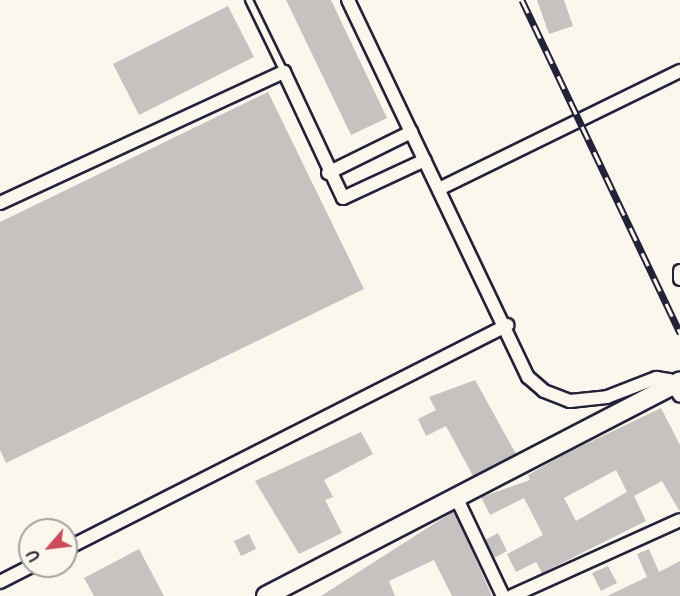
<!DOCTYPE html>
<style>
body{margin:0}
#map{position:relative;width:680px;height:596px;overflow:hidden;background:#fbf7ec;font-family:Pangolin,sans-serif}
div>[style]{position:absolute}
.building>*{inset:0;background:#c6c2c0}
.roads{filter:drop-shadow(2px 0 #22223b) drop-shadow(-2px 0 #22223b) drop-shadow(0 2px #22223b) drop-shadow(0 -2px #22223b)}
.lane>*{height:6px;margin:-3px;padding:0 3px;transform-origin:3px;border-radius:3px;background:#fbf7ec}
.street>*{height:12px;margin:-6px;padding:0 6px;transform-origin:6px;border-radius:6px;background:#fbf7ec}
.secondary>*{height:18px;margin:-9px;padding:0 9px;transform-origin:9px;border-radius:9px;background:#fbf7ec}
.rail>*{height:7px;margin-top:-3.5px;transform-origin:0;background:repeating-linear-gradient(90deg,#fbf7ec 0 14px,#22223b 0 28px);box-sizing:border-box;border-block:2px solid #22223b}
span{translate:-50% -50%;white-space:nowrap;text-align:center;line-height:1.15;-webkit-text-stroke:5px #fbf7ec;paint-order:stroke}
.north{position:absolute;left:18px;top:518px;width:60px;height:60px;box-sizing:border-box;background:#fbf7ec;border:2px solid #a4a2a5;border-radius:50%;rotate:242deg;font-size:16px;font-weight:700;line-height:24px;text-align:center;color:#22223b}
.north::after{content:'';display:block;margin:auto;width:21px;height:27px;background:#d1495b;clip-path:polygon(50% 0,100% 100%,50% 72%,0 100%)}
</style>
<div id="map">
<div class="building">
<i style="clip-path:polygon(286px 0,331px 0,387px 118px,351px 135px)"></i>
<i style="clip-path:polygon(537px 0,564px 0,573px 26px,549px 34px)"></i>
<i style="clip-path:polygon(228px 6px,254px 57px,139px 115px,113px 64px)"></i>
<i style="clip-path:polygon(268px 92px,364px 289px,6px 463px,0 450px,0 222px)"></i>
<i style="clip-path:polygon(475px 380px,516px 454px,473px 476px,446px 426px,426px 436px,418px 419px,436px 410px,429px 397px)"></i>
<i style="clip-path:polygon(evenodd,661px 408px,680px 445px,680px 512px,662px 481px,634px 496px,646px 521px,542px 573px,536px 562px,516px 572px,507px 554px,543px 535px,524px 498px,490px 515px,481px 497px,530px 480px,528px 475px,565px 454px,661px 408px,616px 470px,627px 492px,576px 521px,564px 498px,616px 470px)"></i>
<i style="clip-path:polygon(361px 432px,373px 454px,324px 480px,333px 497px,325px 500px,342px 533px,299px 554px,255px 481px)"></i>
<i style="clip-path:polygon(454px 511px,492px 596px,452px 596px,434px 560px,389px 581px,395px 596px,321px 596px)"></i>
<i style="clip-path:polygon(498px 533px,507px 551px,494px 558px,485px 540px)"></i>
<i style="clip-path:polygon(249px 534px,256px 549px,241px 556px,234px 541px)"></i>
<i style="clip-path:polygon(139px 549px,164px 596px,94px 596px,84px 578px)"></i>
<i style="clip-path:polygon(649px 549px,659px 572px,680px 561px,680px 596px,607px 596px,647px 577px,637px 554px)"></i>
<i style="clip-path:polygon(608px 566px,617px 583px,601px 591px,592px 573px)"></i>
</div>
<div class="roads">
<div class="lane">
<i style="left:249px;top:0;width:80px;rotate:64.1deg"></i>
</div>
<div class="street">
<i style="left:348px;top:0;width:418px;rotate:64.5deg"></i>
<i style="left:528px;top:377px;width:21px;rotate:41deg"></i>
<i style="left:544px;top:391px;width:28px;rotate:21deg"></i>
<i style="left:570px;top:401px;width:37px;rotate:-6deg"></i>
<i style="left:607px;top:397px;width:53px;rotate:-21.2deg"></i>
<i style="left:656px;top:378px;width:13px;rotate:9deg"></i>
<i style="left:669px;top:380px;width:19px;rotate:55deg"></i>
<i style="left:328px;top:173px;width:93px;rotate:-26.3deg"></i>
<i style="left:441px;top:188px;width:266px;rotate:-26.1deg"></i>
<i style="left:0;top:203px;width:313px;rotate:-24.8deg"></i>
<i style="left:284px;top:72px;width:139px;rotate:64.9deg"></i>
<i style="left:343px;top:198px;width:90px;rotate:-24.9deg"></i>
<i style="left:680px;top:271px;width:8px;rotate:90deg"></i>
<i style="left:457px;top:499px;width:107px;rotate:64.6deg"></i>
<i style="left:66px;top:549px;width:495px;rotate:-26.9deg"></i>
<i style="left:0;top:582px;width:36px;rotate:-27deg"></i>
<i style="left:512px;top:596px;width:184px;rotate:-24.3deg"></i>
</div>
<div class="secondary">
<i style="left:266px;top:596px;width:466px;rotate:-27.4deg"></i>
</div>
</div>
<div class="rail">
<i style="left:522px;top:0;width:369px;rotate:64.6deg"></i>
</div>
<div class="north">U</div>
</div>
